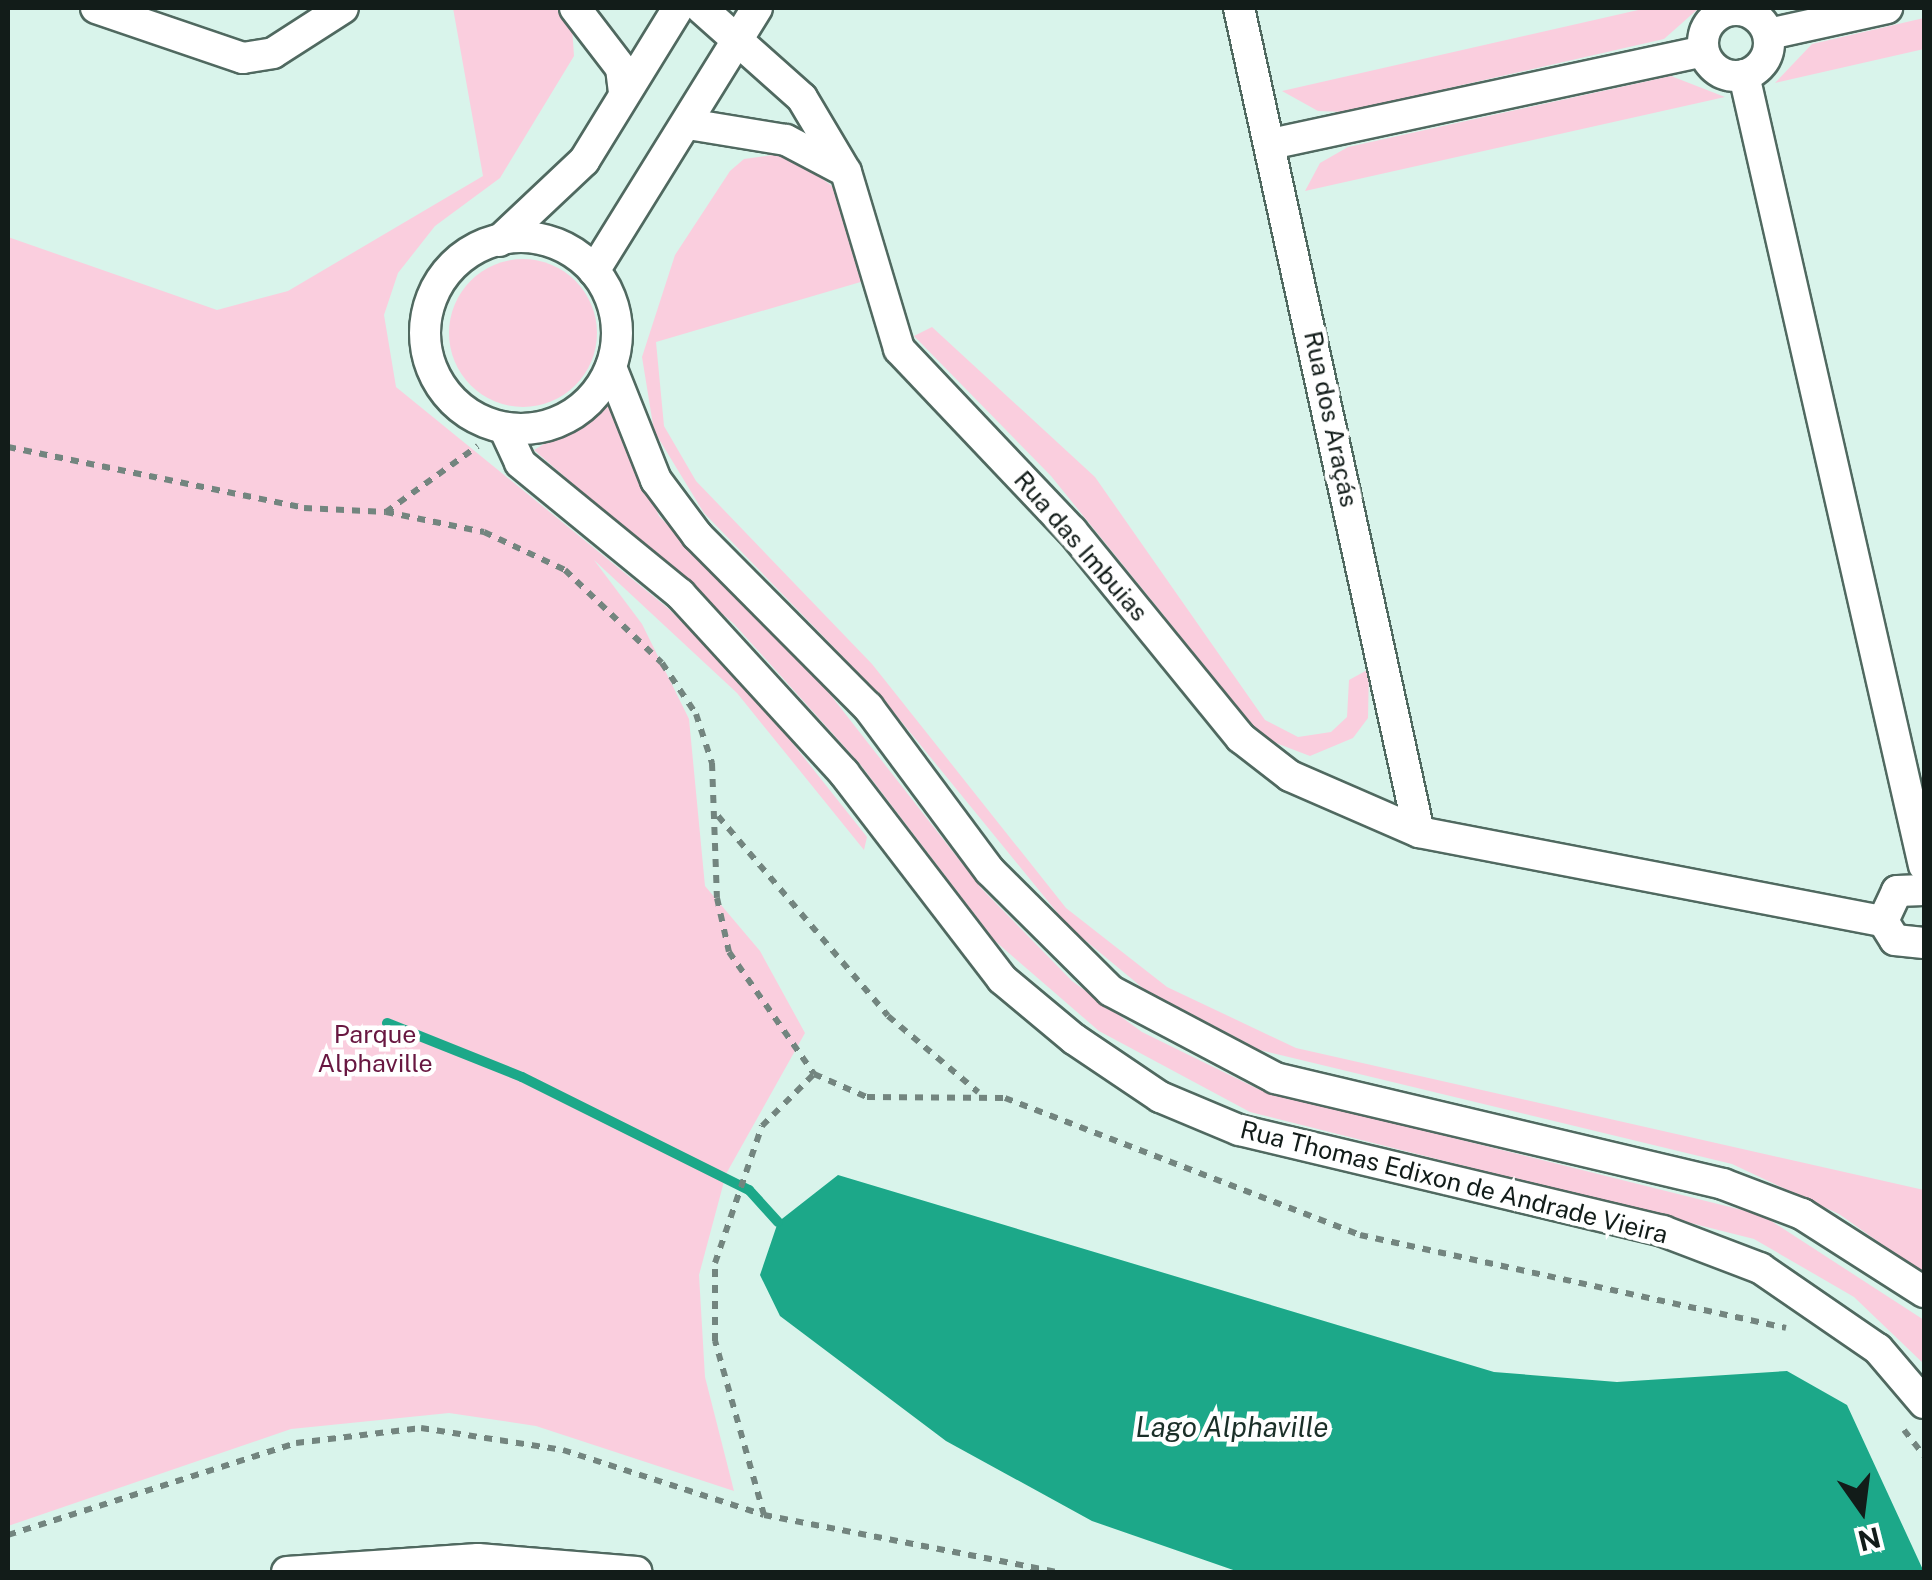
<!DOCTYPE html>
<meta charset="utf-8">
<style>
body{margin:0}
#map{position:relative;width:1932px;height:1580px;overflow:hidden;background:#d9f4eb;font-family:"Public Sans",sans-serif}
div>[style]{position:absolute}
.green>*{inset:0;background:#facede}
.round{border-radius:50%}
.water>*{inset:0;background:#1ca889}
.stream>*{height:10px;margin:-5px;padding:0 5px;transform-origin:5px;border-radius:5px;background:#1ca889}
.path>*{height:6px;margin-top:-3px;transform-origin:0;background:repeating-linear-gradient(90deg,#73857f 0 8px,transparent 0 16px)}
.roads{filter:drop-shadow(2px 0 #506960) drop-shadow(-2px 0 #506960) drop-shadow(0 2px #506960) drop-shadow(0 -2px #506960)}
.minor>*{height:30px;margin:-15px;padding:0 15px;transform-origin:15px;border-radius:15px;background:#fff}
.minor>.ring{margin:-15px;padding:0;box-sizing:content-box;background:none;border:30px solid #fff;border-radius:50%}
span{translate:-50% -50%;white-space:nowrap;text-align:center;line-height:1.15;-webkit-text-stroke:9px #fff;paint-order:stroke}
.street-label{font-size:25px;color:#121c19}
.park-label{font-size:25px;color:#681741}
.water-label{font-size:28px;color:#1a2f28;font-style:italic}
.frame{position:absolute;inset:0;border:10px solid #121c19;pointer-events:none}
.north{position:absolute;left:1812px;top:1460px;width:100px;height:100px;-webkit-text-stroke:8px #fff;paint-order:stroke;rotate:166deg;font-size:28px;font-weight:700;line-height:40px;text-align:center;color:#121c19}
.north::after{content:'';display:block;margin:auto;width:35px;height:45px;background:#121c19;clip-path:polygon(50% 0,100% 100%,50% 72%,0 100%)}
</style>
<div id="map">
<div class="green">
<i style="clip-path:polygon(453px 8px,558px 8px,572px 26px,574px 56px,500px 178px,435px 226px,398px 273px,384px 315px,396px 387px,669px 609px,759px 701px,867px 837px,864px 850px,737px 693px,594px 560px,642px 624px,689px 719px,705px 886px,760px 951px,805px 1033px,726px 1174px,699px 1275px,705px 1377px,734px 1491px,536px 1426px,449px 1413px,291px 1429px,8px 1526px,8px 237px,217px 310px,288px 291px,483px 176px)"></i>
<i style="clip-path:polygon(1647px 8px,1699px 8px,1664px 39px,1344px 112px,1318px 111px,1282px 91px)"></i>
<i style="clip-path:polygon(1924px 18px,1924px 49px,1775px 83px,1812px 44px)"></i>
<i style="clip-path:polygon(1671px 76px,1725px 97px,1305px 191px,1320px 163px,1348px 147px)"></i>
<i style="clip-path:polygon(787px 153px,832px 186px,864px 281px,656px 342px,664px 426px,696px 481px,872px 664px,1066px 908px,1167px 987px,1296px 1048px,1924px 1190px,1924px 1274px,1839px 1214px,1732px 1164px,1260px 1050px,1144px 989px,1069px 927px,878px 693px,704px 513px,654px 431px,642px 357px,675px 255px,730px 171px,744px 159px)"></i>
<i class="round" style="left:449px;top:259px;width:148px;height:148px"></i>
<i style="clip-path:polygon(932px 327px,1095px 477px,1265px 720px,1298px 737px,1331px 732px,1347px 717px,1349px 680px,1369px 669px,1368px 718px,1353px 738px,1310px 756px,1263px 738px,1051px 476px,914px 336px)"></i>
<i style="clip-path:polygon(611px 403px,659px 516px,822px 684px,982px 889px,1072px 981px,1142px 1032px,1258px 1089px,1762px 1215px,1924px 1320px,1924px 1364px,1854px 1297px,1754px 1239px,1250px 1112px,1099px 1031px,995px 941px,860px 764px,734px 624px,534px 450px)"></i>
</div>
<div class="water">
<i style="clip-path:polygon(838px 1175px,1494px 1372px,1617px 1382px,1787px 1371px,1847px 1405px,1924px 1572px,1239px 1572px,1092px 1521px,946px 1441px,780px 1316px,760px 1275px,778px 1222px)"></i>
</div>
<div class="stream">
<i style="left:387px;top:1023px;width:145px;rotate:21.8deg"></i>
<i style="left:522px;top:1077px;width:254px;rotate:26.5deg"></i>
<i style="left:749px;top:1190px;width:43px;rotate:47.8deg"></i>
</div>
<div class="path">
<i style="left:8px;top:447px;width:302px;rotate:11.6deg"></i>
<i style="left:304px;top:508px;width:82px;rotate:2.8deg"></i>
<i style="left:386px;top:512px;width:113px;rotate:-35.7deg"></i>
<i style="left:386px;top:512px;width:100px;rotate:11.5deg"></i>
<i style="left:484px;top:532px;width:89px;rotate:25.1deg"></i>
<i style="left:565px;top:570px;width:134px;rotate:43.8deg"></i>
<i style="left:662px;top:663px;width:61px;rotate:56.3deg"></i>
<i style="left:696px;top:714px;width:52px;rotate:71.9deg"></i>
<i style="left:712px;top:763px;width:135px;rotate:87.9deg"></i>
<i style="left:717px;top:898px;width:55px;rotate:77.5deg"></i>
<i style="left:729px;top:952px;width:149px;rotate:55.1deg"></i>
<i style="left:718px;top:816px;width:262px;rotate:49.6deg"></i>
<i style="left:888px;top:1016px;width:118px;rotate:40.2deg"></i>
<i style="left:1904px;top:1430px;width:33px;rotate:52deg"></i>
<i style="left:764px;top:1515px;width:181px;rotate:-105.7deg"></i>
<i style="left:715px;top:1341px;width:78px;rotate:-90deg"></i>
<i style="left:715px;top:1263px;width:145px;rotate:-71.1deg"></i>
<i style="left:762px;top:1126px;width:74px;rotate:-45deg"></i>
<i style="left:814px;top:1074px;width:58px;rotate:23.5deg"></i>
<i style="left:867px;top:1097px;width:138px;rotate:0.4deg"></i>
<i style="left:1005px;top:1098px;width:381px;rotate:21.1deg"></i>
<i style="left:1360px;top:1235px;width:436px;rotate:12.3deg"></i>
<i style="left:8px;top:1535px;width:302px;rotate:-17.7deg"></i>
<i style="left:296px;top:1443px;width:126px;rotate:-6.8deg"></i>
<i style="left:421px;top:1428px;width:144px;rotate:8.8deg"></i>
<i style="left:563px;top:1450px;width:211px;rotate:17.9deg"></i>
<i style="left:764px;top:1515px;width:298px;rotate:11deg"></i>
</div>
<div class="roads">
<div class="minor">
<i style="left:96px;top:8px;width:155px;rotate:18.8deg"></i>
<i style="left:243px;top:58px;width:30px;rotate:-9deg"></i>
<i style="left:273px;top:53px;width:83px;rotate:-32.7deg"></i>
<i style="left:575px;top:8px;width:76px;rotate:52.5deg"></i>
<i style="left:621px;top:68px;width:24px;rotate:83deg"></i>
<i style="left:701px;top:8px;width:135px;rotate:41.7deg"></i>
<i style="left:802px;top:98px;width:86px;rotate:59.3deg"></i>
<i style="left:846px;top:172px;width:185px;rotate:73.3deg"></i>
<i style="left:899px;top:349px;width:251px;rotate:46.5deg"></i>
<i style="left:1072px;top:531px;width:267px;rotate:50.8deg"></i>
<i style="left:1241px;top:738px;width:62px;rotate:37.8deg"></i>
<i style="left:1290px;top:776px;width:141px;rotate:23.5deg"></i>
<i style="left:1419px;top:832px;width:472px;rotate:10.9deg"></i>
<i style="left:1239px;top:8px;width:843px;rotate:77.68deg"></i>
<i class="ring" style="left:1703px;top:10px;width:36px;height:36px"></i>
<i style="left:1769px;top:34px;width:121px;rotate:-12.4deg"></i>
<i style="left:1744px;top:75px;width:811px;rotate:77.18deg"></i>
<i style="left:688px;top:124px;width:99px;rotate:9.3deg"></i>
<i style="left:786px;top:140px;width:60px;rotate:27.8deg"></i>
<i style="left:1271px;top:144px;width:442px;rotate:-12.1deg"></i>
<i class="ring" style="left:425px;top:237px;width:162px;height:162px"></i>
<i style="left:499px;top:241px;width:117px;rotate:-43.3deg"></i>
<i style="left:584px;top:161px;width:180px;rotate:-58.4deg"></i>
<i style="left:594px;top:271px;width:309px;rotate:-58.2deg"></i>
<i style="left:611px;top:367px;width:122px;rotate:68.3deg"></i>
<i style="left:656px;top:480px;width:69px;rotate:53.3deg"></i>
<i style="left:697px;top:535px;width:243px;rotate:45.2deg"></i>
<i style="left:868px;top:707px;width:204px;rotate:53.4deg"></i>
<i style="left:990px;top:871px;width:170px;rotate:44.8deg"></i>
<i style="left:1111px;top:991px;width:186px;rotate:27.9deg"></i>
<i style="left:1275px;top:1078px;width:460px;rotate:13.3deg"></i>
<i style="left:1723px;top:1184px;width:85px;rotate:20.8deg"></i>
<i style="left:1802px;top:1214px;width:145px;rotate:32.6deg"></i>
<i style="left:504px;top:428px;width:38px;rotate:65deg"></i>
<i style="left:520px;top:463px;width:207px;rotate:39.3deg"></i>
<i style="left:680px;top:594px;width:243px;rotate:47.5deg"></i>
<i style="left:844px;top:773px;width:260px;rotate:52.5deg"></i>
<i style="left:1002px;top:979px;width:94px;rotate:39.8deg"></i>
<i style="left:1074px;top:1039px;width:104px;rotate:34deg"></i>
<i style="left:1160px;top:1097px;width:86px;rotate:22.7deg"></i>
<i style="left:1239px;top:1130px;width:436px;rotate:13.4deg"></i>
<i style="left:1663px;top:1231px;width:104px;rotate:20.9deg"></i>
<i style="left:1760px;top:1268px;width:143px;rotate:34.5deg"></i>
<i style="left:1878px;top:1349px;width:71px;rotate:49.6deg"></i>
<i style="left:1924px;top:890px;width:27px;rotate:178deg"></i>
<i style="left:1897px;top:891px;width:33px;rotate:115deg"></i>
<i style="left:1883px;top:921px;width:22px;rotate:58deg"></i>
<i style="left:1895px;top:940px;width:29px;rotate:6deg"></i>
<i style="left:287px;top:1572px;width:191px;rotate:-3.9deg"></i>
<i style="left:478px;top:1559px;width:159px;rotate:4.7deg"></i>
</div>
</div>
<div class="street-label">
<span style="left:1331px;top:419px;rotate:78deg">Rua dos Araçás</span>
<span style="left:1081px;top:546px;rotate:49deg">Rua das Imbuias</span>
<span style="left:1454px;top:1182px;rotate:14deg">Rua Thomas Edixon de Andrade Vieira</span>
</div>
<div class="park-label">
<span style="left:375px;top:1049px">Parque<br>Alphaville</span>
</div>
<div class="water-label">
<span style="left:1232px;top:1427px">Lago Alphaville</span>
</div>
<div class="frame"></div>
<div class="north">N</div>
</div>
